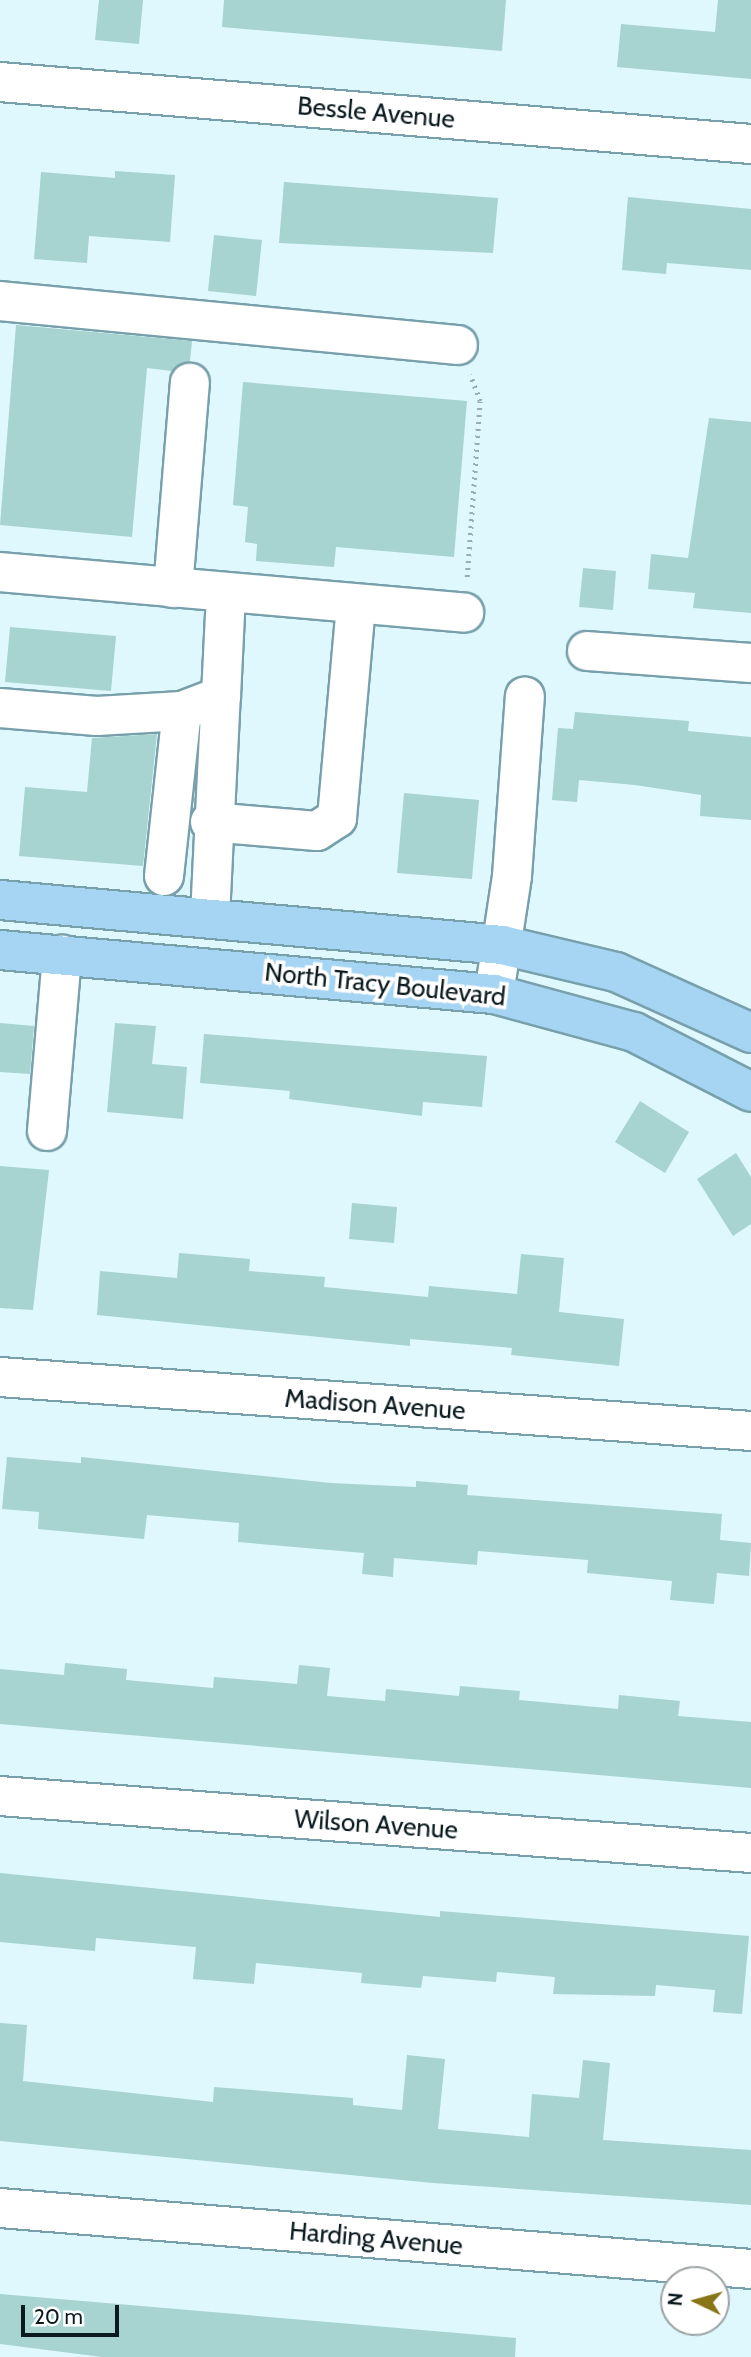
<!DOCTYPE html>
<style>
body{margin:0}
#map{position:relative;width:751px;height:2357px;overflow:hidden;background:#dff8fe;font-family:Cabin,sans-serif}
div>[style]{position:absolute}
.building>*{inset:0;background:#a7d3d0}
.path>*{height:4.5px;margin-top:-2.25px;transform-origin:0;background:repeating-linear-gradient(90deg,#97adb2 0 2px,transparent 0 7px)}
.roads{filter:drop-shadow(2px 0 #78a0ab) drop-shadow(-2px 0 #78a0ab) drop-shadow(0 2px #78a0ab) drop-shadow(0 -2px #78a0ab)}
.minor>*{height:38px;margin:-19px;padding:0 19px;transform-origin:19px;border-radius:19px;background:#fff}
.major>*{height:38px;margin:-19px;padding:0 19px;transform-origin:19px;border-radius:19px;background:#a5d5f3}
span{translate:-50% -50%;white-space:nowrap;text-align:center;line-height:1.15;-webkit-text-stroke:7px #fff;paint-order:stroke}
.street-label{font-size:26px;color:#0a1a1e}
.north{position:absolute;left:660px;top:2266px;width:70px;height:70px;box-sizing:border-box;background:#fff;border:2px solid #9da3a5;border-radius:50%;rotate:275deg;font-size:19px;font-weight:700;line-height:28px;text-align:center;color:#0a1a1e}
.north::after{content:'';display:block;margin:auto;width:24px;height:32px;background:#877517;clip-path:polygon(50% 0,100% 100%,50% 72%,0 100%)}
.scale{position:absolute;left:21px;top:2305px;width:98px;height:32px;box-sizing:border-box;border:4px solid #0a1a1e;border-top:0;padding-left:9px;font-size:21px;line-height:24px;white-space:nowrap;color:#0a1a1e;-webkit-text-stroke:5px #fff;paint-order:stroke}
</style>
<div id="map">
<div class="building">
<i style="clip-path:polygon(99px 0,143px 0,139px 44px,95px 40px)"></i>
<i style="clip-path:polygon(224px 0,506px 0,502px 51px,222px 27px)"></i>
<i style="clip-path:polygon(718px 0,751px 0,751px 79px,617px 67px,621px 24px,715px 32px)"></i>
<i style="clip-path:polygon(115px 171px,175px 175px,170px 242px,89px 236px,87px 263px,34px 259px,41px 172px,115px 178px)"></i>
<i style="clip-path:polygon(284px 182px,498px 198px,493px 253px,279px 243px)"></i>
<i style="clip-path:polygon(628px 197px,751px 209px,751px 270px,667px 263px,666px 274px,622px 270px)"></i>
<i style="clip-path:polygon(214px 235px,262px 240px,256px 296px,208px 291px)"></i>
<i style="clip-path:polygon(16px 325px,192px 341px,190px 361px,172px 371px,147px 368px,132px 537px,0 525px)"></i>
<i style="clip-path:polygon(243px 382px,467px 401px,454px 557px,336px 547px,334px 567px,256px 561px,257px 544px,245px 542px,248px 507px,233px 505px)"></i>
<i style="clip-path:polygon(709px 418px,751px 422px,751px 613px,693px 608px,695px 593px,648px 589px,651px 554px,688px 558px)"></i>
<i style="clip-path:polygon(583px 568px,616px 571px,613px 610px,579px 607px)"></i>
<i style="clip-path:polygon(10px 627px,116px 636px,111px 691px,5px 682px)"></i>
<i style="clip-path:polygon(575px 712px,689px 721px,688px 731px,751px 737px,751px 820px,700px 816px,701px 795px,635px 785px,579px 780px,577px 802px,552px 800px,558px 728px,573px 729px)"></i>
<i style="clip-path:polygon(157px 734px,143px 866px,19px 856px,25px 787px,87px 792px,92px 738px)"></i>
<i style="clip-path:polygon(404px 793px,479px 800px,472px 879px,397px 873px)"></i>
<i style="clip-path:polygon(0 1023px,34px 1026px,30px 1074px,0 1072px)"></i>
<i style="clip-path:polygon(115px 1023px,156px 1026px,152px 1064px,187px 1067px,183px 1119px,107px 1112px)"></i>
<i style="clip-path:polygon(204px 1034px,487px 1056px,482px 1107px,423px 1102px,422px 1116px,289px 1099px,290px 1091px,200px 1083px)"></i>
<i style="clip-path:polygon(640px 1101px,689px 1132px,665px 1173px,615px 1142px)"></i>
<i style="clip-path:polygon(736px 1153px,751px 1177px,751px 1224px,733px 1236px,697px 1179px)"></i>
<i style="clip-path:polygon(0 1166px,49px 1170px,33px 1310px,0 1308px)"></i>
<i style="clip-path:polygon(352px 1203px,397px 1207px,394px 1243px,349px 1239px)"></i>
<i style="clip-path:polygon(179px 1253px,250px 1259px,249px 1271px,325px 1277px,324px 1287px,428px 1297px,429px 1286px,517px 1294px,521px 1254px,564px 1258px,559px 1312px,624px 1319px,619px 1366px,511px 1355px,512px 1348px,410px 1339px,410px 1346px,97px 1315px,100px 1271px,177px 1278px)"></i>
<i style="clip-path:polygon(7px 1457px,81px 1463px,81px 1457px,331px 1483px,416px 1487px,416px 1481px,468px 1485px,467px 1495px,722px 1514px,720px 1540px,751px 1543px,749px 1576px,717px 1573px,714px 1604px,670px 1600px,672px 1581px,587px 1573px,588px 1560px,478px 1551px,477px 1565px,394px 1558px,393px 1577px,362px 1574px,364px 1553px,238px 1542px,239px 1523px,147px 1515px,144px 1539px,38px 1529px,39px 1512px,2px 1509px)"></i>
<i style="clip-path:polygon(65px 1663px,127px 1669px,126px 1680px,213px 1688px,214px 1677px,297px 1684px,299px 1665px,330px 1668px,327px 1696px,385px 1701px,386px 1689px,459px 1696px,460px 1686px,520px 1691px,519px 1700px,618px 1709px,619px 1695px,680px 1701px,678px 1716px,751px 1722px,751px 1788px,0 1724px,0 1669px,64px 1675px)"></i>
<i style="clip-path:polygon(0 1873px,440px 1917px,440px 1911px,749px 1936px,742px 2014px,713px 2012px,715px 1990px,656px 1985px,655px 1996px,553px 1994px,555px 1977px,497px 1972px,496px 1982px,423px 1976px,421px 1988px,361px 1983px,362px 1973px,256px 1963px,254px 1984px,193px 1979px,196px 1947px,96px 1938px,95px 1951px,0 1942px)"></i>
<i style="clip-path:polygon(0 2023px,27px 2025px,23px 2081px,213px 2102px,214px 2087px,353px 2098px,353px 2105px,402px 2110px,407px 2055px,445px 2059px,438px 2129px,529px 2137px,532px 2094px,579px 2098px,583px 2060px,610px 2063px,603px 2140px,751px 2150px,751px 2205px,433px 2183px,0 2141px)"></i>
<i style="clip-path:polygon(0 2294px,516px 2338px,515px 2357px,102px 2357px,0 2344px)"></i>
</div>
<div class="path">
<i style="left:467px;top:577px;width:176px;rotate:-85.8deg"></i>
<i style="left:480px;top:401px;width:28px;rotate:-111deg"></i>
</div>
<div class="roads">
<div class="minor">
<i style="left:0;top:82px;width:754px;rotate:4.72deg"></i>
<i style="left:0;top:301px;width:460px;rotate:5.5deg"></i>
<i style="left:0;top:572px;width:466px;rotate:5deg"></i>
<i style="left:173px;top:588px;width:206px;rotate:-85.3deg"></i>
<i style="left:587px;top:651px;width:164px;rotate:4.2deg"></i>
<i style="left:0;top:708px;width:97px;rotate:4.7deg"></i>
<i style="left:97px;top:716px;width:85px;rotate:-3.4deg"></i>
<i style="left:182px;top:711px;width:42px;rotate:-21deg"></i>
<i style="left:221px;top:696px;width:103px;rotate:-87.2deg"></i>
<i style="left:210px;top:822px;width:107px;rotate:4.8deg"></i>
<i style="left:317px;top:831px;width:24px;rotate:-33deg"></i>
<i style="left:337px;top:818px;width:215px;rotate:-84.9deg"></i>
<i style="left:164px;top:876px;width:166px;rotate:-83.8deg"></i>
<i style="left:210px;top:917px;width:221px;rotate:-87.2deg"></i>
<i style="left:494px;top:994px;width:119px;rotate:-81.3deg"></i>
<i style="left:512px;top:876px;width:180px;rotate:-85.9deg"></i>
<i style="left:47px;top:1131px;width:177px;rotate:-85.1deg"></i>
<i style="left:0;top:1377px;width:753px;rotate:4.11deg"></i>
<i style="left:0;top:1796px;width:753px;rotate:4.34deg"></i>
<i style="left:0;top:2208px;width:753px;rotate:4.64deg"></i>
</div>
<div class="major">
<i style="left:0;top:900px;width:504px;rotate:5.12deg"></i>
<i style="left:502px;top:945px;width:117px;rotate:13.3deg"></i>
<i style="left:616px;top:972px;width:148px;rotate:24.3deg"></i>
<i style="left:0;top:950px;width:496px;rotate:5.1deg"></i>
<i style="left:494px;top:994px;width:145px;rotate:15.2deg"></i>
<i style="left:634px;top:1032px;width:131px;rotate:27.1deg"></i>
</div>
</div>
<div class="street-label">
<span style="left:376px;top:113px;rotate:5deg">Bessle Avenue</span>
<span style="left:385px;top:985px;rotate:6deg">North Tracy Boulevard</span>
<span style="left:375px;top:1405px;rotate:4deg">Madison Avenue</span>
<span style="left:376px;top:1825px;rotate:4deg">Wilson Avenue</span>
<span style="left:376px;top:2239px;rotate:5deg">Harding Avenue</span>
</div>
<div class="north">N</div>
<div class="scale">20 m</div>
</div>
